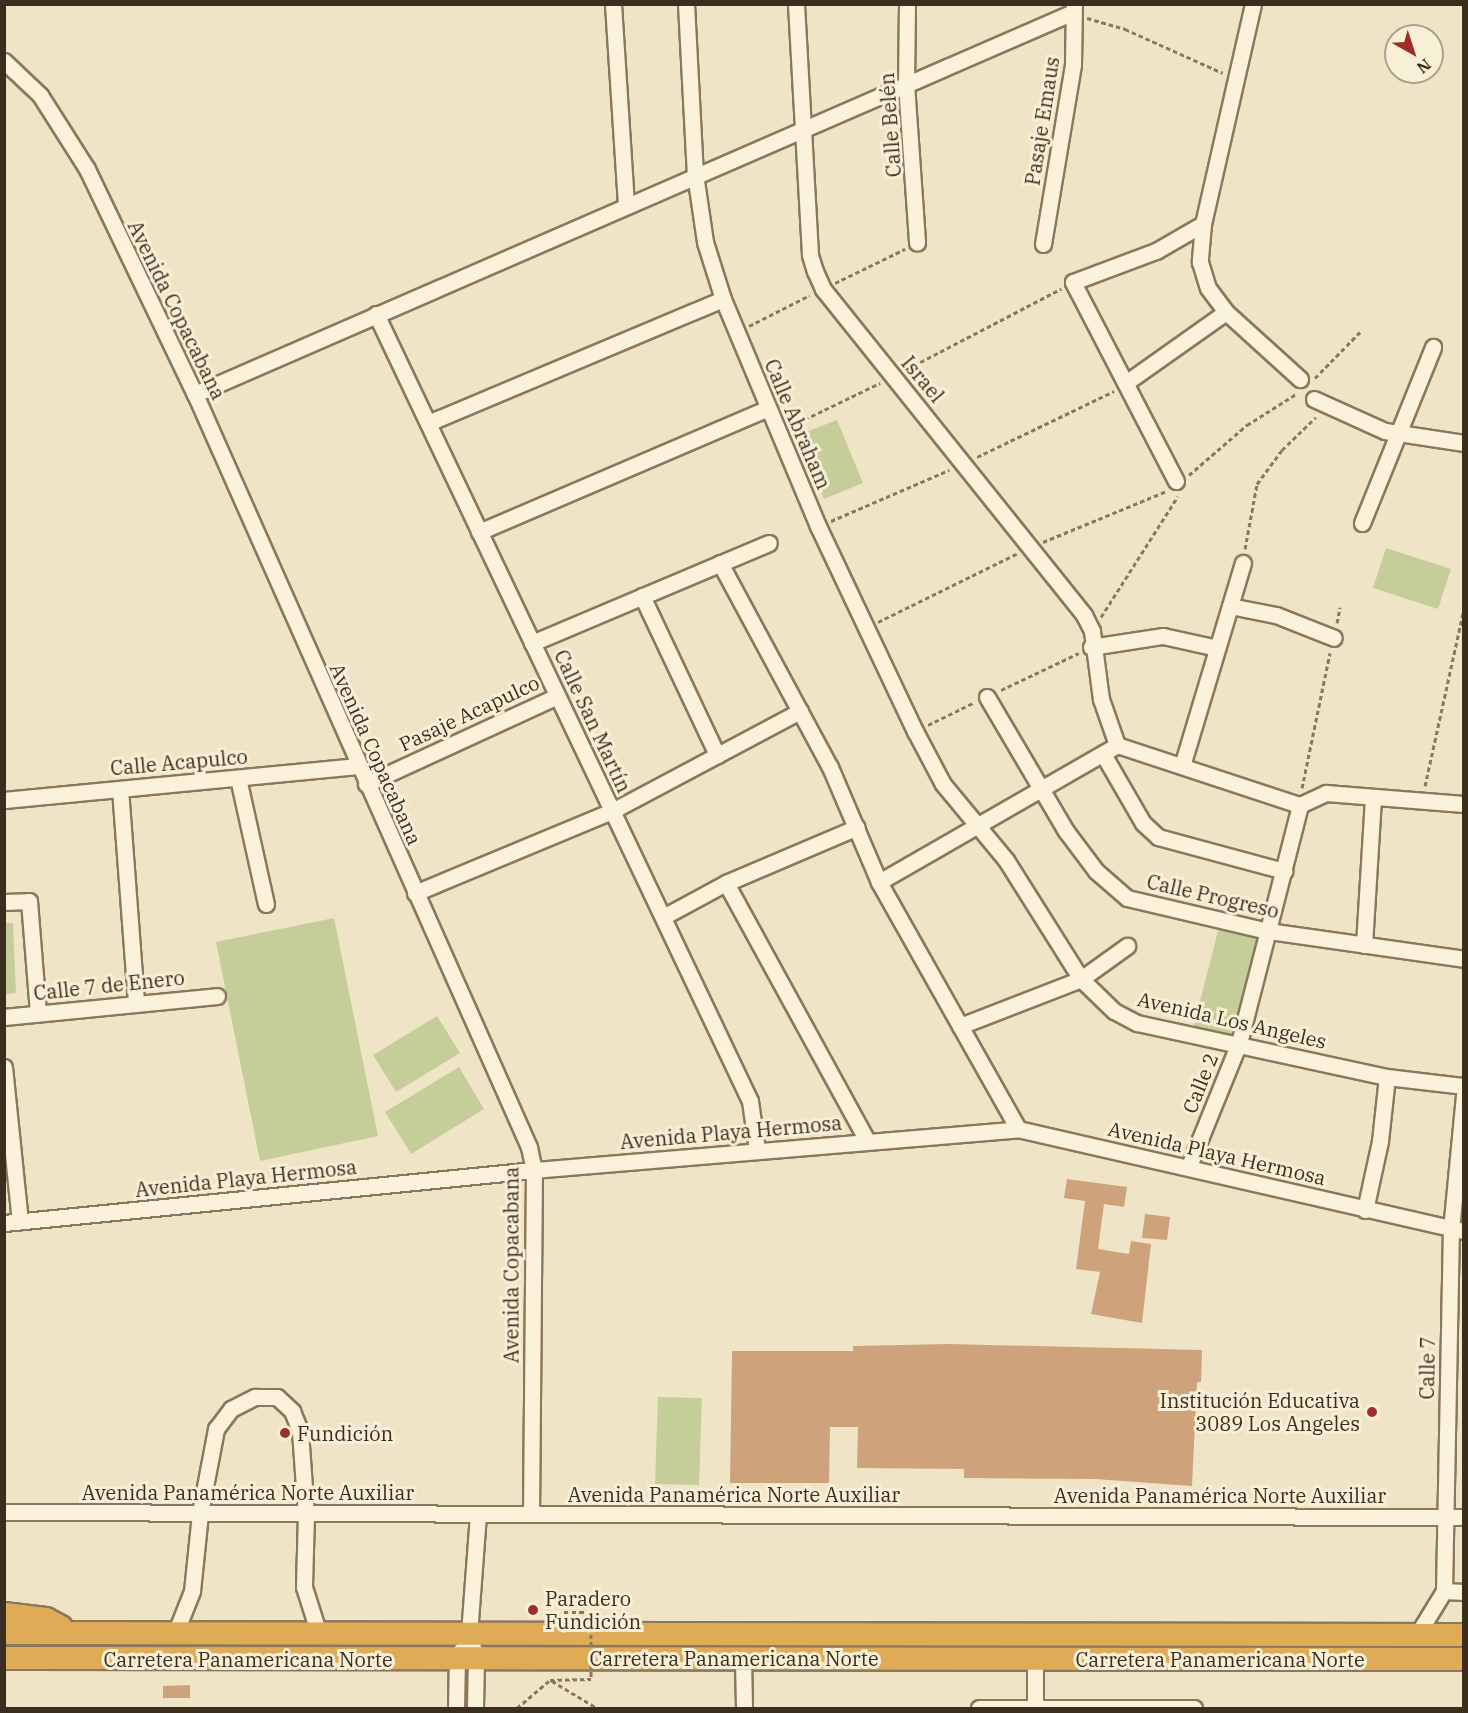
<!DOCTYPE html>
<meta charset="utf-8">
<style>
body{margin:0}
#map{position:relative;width:1468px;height:1713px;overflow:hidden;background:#efe5c6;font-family:"IBM Plex Serif",serif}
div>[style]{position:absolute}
.green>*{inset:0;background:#c5ce99}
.building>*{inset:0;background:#cea27b}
.path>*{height:3px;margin-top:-1.5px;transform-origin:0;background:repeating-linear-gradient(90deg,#8b785b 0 4.5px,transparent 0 7.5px)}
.roads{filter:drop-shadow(2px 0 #8b785b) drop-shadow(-2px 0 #8b785b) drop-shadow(0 2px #8b785b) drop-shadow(0 -2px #8b785b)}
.minor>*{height:15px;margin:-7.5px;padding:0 7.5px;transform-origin:7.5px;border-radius:7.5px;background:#faf2da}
.highway>*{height:22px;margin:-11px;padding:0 11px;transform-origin:11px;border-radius:11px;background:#e0ab56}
.path-bridge>*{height:3px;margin-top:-1.5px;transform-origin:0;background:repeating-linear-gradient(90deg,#8b785b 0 4.5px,transparent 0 7.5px)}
.dots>*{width:16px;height:16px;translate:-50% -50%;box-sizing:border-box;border:3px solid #f7efd6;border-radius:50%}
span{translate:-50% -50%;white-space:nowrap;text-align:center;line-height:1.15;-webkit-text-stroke:6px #f7efd6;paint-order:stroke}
.street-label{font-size:20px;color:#3b2e1f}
.poi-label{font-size:20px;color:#3b2e1f}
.right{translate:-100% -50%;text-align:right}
.left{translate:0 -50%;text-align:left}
.frame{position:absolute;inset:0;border:6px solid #3b2e1f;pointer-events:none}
.north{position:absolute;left:1384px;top:24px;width:60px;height:60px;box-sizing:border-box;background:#f7efd6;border:2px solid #aca28d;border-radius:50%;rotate:141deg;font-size:16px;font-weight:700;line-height:24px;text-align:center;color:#3b2e1f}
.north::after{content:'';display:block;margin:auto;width:21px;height:27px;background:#9c2f29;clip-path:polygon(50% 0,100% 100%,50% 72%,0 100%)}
</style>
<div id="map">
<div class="green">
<i style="clip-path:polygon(837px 420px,863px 483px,824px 499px,798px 435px)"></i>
<i style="clip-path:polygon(1386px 548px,1451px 569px,1438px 609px,1373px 588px)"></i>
<i style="clip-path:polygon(334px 918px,378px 1136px,260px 1161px,216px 942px)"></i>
<i style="clip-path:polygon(5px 923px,13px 923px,16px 993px,5px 994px)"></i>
<i style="clip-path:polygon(1219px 927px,1259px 938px,1236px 1033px,1227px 1040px,1192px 1033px)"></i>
<i style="clip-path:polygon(437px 1016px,460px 1053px,396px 1092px,373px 1055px)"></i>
<i style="clip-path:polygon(459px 1067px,484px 1109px,411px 1154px,385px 1112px)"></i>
<i style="clip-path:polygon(658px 1397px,702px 1398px,699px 1485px,655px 1484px)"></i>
</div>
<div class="building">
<i style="clip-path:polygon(1067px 1179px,1127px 1187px,1124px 1207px,1104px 1204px,1098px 1249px,1129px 1254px,1131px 1241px,1151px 1244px,1142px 1323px,1091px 1314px,1100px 1272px,1076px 1269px,1085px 1201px,1064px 1198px)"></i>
<i style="clip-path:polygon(1145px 1214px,1170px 1217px,1167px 1240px,1142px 1238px)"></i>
<i style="clip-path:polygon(949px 1344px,1202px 1350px,1201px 1382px,1197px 1382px,1192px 1486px,1095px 1479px,964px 1478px,964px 1469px,857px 1468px,858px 1427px,830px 1427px,829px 1483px,730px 1483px,732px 1351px,853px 1351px,853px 1346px)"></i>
<i style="clip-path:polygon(190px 1685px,190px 1698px,163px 1698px,163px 1686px)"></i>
</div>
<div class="path">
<i style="left:1087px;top:18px;width:40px;rotate:16deg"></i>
<i style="left:1125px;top:29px;width:107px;rotate:24.2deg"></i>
<i style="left:835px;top:283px;width:78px;rotate:-25.9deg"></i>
<i style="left:749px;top:326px;width:68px;rotate:-26.9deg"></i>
<i style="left:907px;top:369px;width:174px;rotate:-27.5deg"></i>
<i style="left:1315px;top:378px;width:67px;rotate:-45.6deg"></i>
<i style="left:791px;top:426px;width:99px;rotate:-25.8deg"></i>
<i style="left:977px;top:457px;width:152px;rotate:-25.7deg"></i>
<i style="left:1189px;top:475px;width:77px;rotate:-40.8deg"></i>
<i style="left:1247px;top:425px;width:58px;rotate:-32.3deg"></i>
<i style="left:831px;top:521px;width:129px;rotate:-23.4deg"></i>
<i style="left:1043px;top:542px;width:134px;rotate:-22.4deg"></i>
<i style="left:1245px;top:549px;width:66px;rotate:-79.5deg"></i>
<i style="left:1257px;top:484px;width:42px;rotate:-53.7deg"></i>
<i style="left:1282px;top:450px;width:47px;rotate:-44.1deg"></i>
<i style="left:1101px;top:617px;width:143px;rotate:-57.5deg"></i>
<i style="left:878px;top:622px;width:156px;rotate:-26.2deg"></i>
<i style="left:1337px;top:623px;width:16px;rotate:-79deg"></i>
<i style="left:1001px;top:690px;width:86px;rotate:-25.4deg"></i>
<i style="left:928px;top:725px;width:50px;rotate:-26.1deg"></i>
<i style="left:1425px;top:786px;width:181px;rotate:-77.6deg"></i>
<i style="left:1302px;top:788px;width:138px;rotate:-78.3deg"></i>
<i style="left:564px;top:1612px;width:27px"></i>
<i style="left:552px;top:1681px;width:52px;rotate:31deg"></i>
<i style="left:517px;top:1708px;width:43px;rotate:-40.3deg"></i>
<i style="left:550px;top:1680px;width:41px;rotate:-1.4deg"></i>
</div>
<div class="roads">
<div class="minor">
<i style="left:613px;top:4px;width:201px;rotate:86.3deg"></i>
<i style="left:686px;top:4px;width:170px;rotate:87deg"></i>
<i style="left:695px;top:174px;width:69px;rotate:81.6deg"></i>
<i style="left:705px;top:242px;width:60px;rotate:72.5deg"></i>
<i style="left:723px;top:299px;width:246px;rotate:67.3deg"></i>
<i style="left:818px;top:526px;width:227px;rotate:64.7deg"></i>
<i style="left:915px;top:731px;width:60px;rotate:62.2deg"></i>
<i style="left:943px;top:784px;width:99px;rotate:50.3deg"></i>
<i style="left:1006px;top:860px;width:141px;rotate:57.8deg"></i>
<i style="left:1081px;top:979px;width:46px;rotate:44.1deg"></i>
<i style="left:1114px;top:1011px;width:26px;rotate:28deg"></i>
<i style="left:1137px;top:1023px;width:256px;rotate:12.2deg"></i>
<i style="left:1387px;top:1077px;width:78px;rotate:6.7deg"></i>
<i style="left:796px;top:4px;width:251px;rotate:86.8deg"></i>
<i style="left:810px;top:255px;width:17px;rotate:73deg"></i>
<i style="left:815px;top:271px;width:20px;rotate:66deg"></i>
<i style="left:823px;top:289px;width:418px;rotate:51.3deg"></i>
<i style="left:1084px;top:615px;width:18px;rotate:63deg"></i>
<i style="left:1092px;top:631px;width:69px;rotate:82.5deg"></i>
<i style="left:1101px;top:699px;width:49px;rotate:70.8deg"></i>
<i style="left:907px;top:4px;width:80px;rotate:90.7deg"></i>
<i style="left:906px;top:84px;width:159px;rotate:86deg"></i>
<i style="left:4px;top:61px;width:50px;rotate:43.4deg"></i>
<i style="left:40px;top:95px;width:88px;rotate:57.6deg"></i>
<i style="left:87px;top:169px;width:250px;rotate:64.4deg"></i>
<i style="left:195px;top:394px;width:824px;rotate:66.08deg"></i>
<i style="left:529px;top:1147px;width:24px;rotate:78deg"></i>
<i style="left:534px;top:1170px;width:344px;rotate:90.5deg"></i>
<i style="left:1203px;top:224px;width:38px;rotate:95deg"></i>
<i style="left:1200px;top:262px;width:27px;rotate:73deg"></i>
<i style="left:1208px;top:288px;width:30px;rotate:53deg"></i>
<i style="left:1226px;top:312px;width:100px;rotate:42.2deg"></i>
<i style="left:1043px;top:244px;width:181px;rotate:-80.5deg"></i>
<i style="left:1073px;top:65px;width:61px;rotate:-89.1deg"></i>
<i style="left:376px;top:314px;width:871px;rotate:64.58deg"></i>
<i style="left:750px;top:1101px;width:49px;rotate:81.9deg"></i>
<i style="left:1127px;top:382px;width:121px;rotate:-35.3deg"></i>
<i style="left:195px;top:394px;width:955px;rotate:-23.51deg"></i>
<i style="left:1314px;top:399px;width:78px;rotate:24.3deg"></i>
<i style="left:1385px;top:431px;width:80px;rotate:8.6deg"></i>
<i style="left:428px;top:423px;width:320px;rotate:-22.8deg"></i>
<i style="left:1176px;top:481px;width:224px;rotate:-117.4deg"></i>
<i style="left:1073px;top:282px;width:89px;rotate:-20.5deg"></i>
<i style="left:1156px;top:251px;width:54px;rotate:-29.9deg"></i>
<i style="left:1203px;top:224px;width:226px;rotate:-77.2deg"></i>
<i style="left:1362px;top:523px;width:190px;rotate:-68deg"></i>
<i style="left:479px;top:532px;width:314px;rotate:-23.2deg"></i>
<i style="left:720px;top:563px;width:232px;rotate:61.7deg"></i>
<i style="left:830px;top:767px;width:125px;rotate:66.9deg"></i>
<i style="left:879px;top:882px;width:283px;rotate:60.6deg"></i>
<i style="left:642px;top:596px;width:176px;rotate:64.7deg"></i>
<i style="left:1230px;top:606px;width:47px;rotate:11.1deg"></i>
<i style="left:1276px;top:615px;width:62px;rotate:21.6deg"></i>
<i style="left:532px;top:643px;width:257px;rotate:-22.9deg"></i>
<i style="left:1091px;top:647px;width:73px;rotate:-8.7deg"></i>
<i style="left:1163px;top:636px;width:55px;rotate:12.5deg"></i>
<i style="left:987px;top:697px;width:156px;rotate:59.5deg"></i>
<i style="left:1066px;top:831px;width:50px;rotate:53.1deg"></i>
<i style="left:1096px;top:871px;width:41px;rotate:41.1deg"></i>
<i style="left:1127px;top:898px;width:145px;rotate:13.2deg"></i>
<i style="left:1268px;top:931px;width:198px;rotate:8.1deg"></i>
<i style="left:1103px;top:754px;width:80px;rotate:59.9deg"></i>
<i style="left:1143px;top:823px;width:21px;rotate:43deg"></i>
<i style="left:1158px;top:837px;width:131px;rotate:15.1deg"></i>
<i style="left:1182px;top:766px;width:212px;rotate:-73.3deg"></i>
<i style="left:238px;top:778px;width:129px;rotate:77.5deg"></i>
<i style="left:366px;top:784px;width:210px;rotate:-24.7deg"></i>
<i style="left:120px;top:789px;width:214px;rotate:85.7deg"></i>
<i style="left:4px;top:800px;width:356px;rotate:-5.5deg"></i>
<i style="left:879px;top:882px;width:275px;rotate:-29.9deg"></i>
<i style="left:1117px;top:745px;width:193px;rotate:18.2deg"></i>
<i style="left:1300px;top:805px;width:29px;rotate:-25deg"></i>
<i style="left:1326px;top:793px;width:138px;rotate:4.6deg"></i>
<i style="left:726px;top:883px;width:295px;rotate:61.3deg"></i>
<i style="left:415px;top:893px;width:213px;rotate:-22.6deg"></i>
<i style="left:612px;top:811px;width:213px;rotate:-28deg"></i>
<i style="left:4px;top:902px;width:25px;rotate:-2deg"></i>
<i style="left:29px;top:901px;width:113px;rotate:85.4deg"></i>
<i style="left:663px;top:917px;width:72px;rotate:-28.4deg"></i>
<i style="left:726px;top:883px;width:142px;rotate:-23.1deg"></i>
<i style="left:1364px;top:945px;width:148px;rotate:-86.5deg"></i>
<i style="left:4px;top:1017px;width:214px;rotate:-5.6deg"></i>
<i style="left:960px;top:1026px;width:130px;rotate:-21.2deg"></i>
<i style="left:1081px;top:979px;width:57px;rotate:-35.7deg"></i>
<i style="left:4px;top:1067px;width:155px;rotate:84.1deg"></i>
<i style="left:1189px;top:1166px;width:133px;rotate:-67.9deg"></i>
<i style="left:1239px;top:1043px;width:246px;rotate:-75.6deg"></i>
<i style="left:1365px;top:1210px;width:71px;rotate:-77.7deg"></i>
<i style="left:1380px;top:1141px;width:64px;rotate:-83.8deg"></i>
<i style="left:4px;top:1223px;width:533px;rotate:-5.71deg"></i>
<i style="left:534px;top:1170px;width:486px;rotate:-4.8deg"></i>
<i style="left:1018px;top:1129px;width:458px;rotate:12.9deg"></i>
<i style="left:4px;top:1512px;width:1460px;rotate:0.2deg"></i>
<i style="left:1444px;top:1591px;width:20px;rotate:3deg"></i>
<i style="left:175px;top:1634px;width:46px;rotate:-68.4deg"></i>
<i style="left:192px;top:1591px;width:78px;rotate:-84.1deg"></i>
<i style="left:200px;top:1513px;width:86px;rotate:-79.2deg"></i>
<i style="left:216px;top:1429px;width:25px;rotate:-53deg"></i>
<i style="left:231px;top:1409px;width:27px;rotate:-27deg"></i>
<i style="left:255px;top:1397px;width:22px"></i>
<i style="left:277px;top:1397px;width:21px;rotate:43deg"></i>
<i style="left:292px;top:1411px;width:22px;rotate:68deg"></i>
<i style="left:300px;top:1431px;width:83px;rotate:85.9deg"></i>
<i style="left:306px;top:1514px;width:73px;rotate:91.6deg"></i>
<i style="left:304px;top:1587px;width:49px;rotate:72.3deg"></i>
<i style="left:1417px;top:1635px;width:52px;rotate:-58.5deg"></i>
<i style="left:1444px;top:1591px;width:361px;rotate:-88.9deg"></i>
<i style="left:1451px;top:1230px;width:136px;rotate:-84.5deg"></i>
<i style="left:743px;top:1659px;width:49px;rotate:88.8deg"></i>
<i style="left:456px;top:1708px;width:50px;rotate:-88.9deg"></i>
<i style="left:457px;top:1658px;width:9px;rotate:-63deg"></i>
<i style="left:475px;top:1708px;width:50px;rotate:-88.9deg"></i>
<i style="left:476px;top:1658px;width:25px;rotate:-106deg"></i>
<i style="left:469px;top:1634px;width:120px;rotate:-85.7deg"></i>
<i style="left:979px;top:1708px;width:215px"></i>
<i style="left:1035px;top:1708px;width:49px;rotate:-90deg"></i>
</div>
<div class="highway">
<i style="left:4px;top:1614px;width:42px;rotate:6.8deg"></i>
<i style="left:46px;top:1619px;width:17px;rotate:28deg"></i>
<i style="left:4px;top:1633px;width:1460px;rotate:0.08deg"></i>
<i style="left:4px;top:1658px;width:1460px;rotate:0.04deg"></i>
</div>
</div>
<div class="path-bridge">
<i style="left:591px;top:1612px;width:67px;rotate:90deg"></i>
</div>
<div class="dots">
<i style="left:1372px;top:1412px;background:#9c2f29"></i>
<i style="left:285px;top:1433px;background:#9c2f29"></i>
<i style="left:533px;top:1610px;background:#9c2f29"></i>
</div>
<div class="street-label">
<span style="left:1042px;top:121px;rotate:-81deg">Pasaje Emaus</span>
<span style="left:890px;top:125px;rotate:-94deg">Calle Belén</span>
<span style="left:177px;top:310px;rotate:64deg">Avenida Copacabana</span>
<span style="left:923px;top:379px;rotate:50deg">Israel</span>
<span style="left:798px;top:424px;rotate:67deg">Calle Abraham</span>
<span style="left:469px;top:713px;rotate:-25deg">Pasaje Acapulco</span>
<span style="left:593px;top:721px;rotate:65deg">Calle San Martín</span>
<span style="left:376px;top:754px;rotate:66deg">Avenida Copacabana</span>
<span style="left:179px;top:762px;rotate:-5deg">Calle Acapulco</span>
<span style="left:1213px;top:896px;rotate:13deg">Calle Progreso</span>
<span style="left:109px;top:985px;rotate:-6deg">Calle 7 de Enero</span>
<span style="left:1232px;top:1020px;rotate:13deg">Avenida Los Angeles</span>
<span style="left:1200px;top:1083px;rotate:-68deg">Calle 2</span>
<span style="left:731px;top:1132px;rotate:-5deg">Avenida Playa Hermosa</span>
<span style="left:1217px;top:1153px;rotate:13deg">Avenida Playa Hermosa</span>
<span style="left:246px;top:1178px;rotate:-6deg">Avenida Playa Hermosa</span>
<span style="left:511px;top:1265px;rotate:-90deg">Avenida Copacabana</span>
<span style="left:1427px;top:1368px;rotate:-89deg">Calle 7</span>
<span style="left:248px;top:1492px">Avenida Panamérica Norte Auxiliar</span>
<span style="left:734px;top:1494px">Avenida Panamérica Norte Auxiliar</span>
<span style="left:1220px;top:1495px">Avenida Panamérica Norte Auxiliar</span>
<span style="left:734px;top:1658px">Carretera Panamericana Norte</span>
<span style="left:248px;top:1659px">Carretera Panamericana Norte</span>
<span style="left:1220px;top:1659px">Carretera Panamericana Norte</span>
</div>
<div class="poi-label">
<span class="right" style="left:1360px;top:1412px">Institución Educativa<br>3089 Los Angeles</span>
<span class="left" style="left:297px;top:1433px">Fundición</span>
<span class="left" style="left:545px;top:1610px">Paradero<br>Fundición</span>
</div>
<div class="frame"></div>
<div class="north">N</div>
</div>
